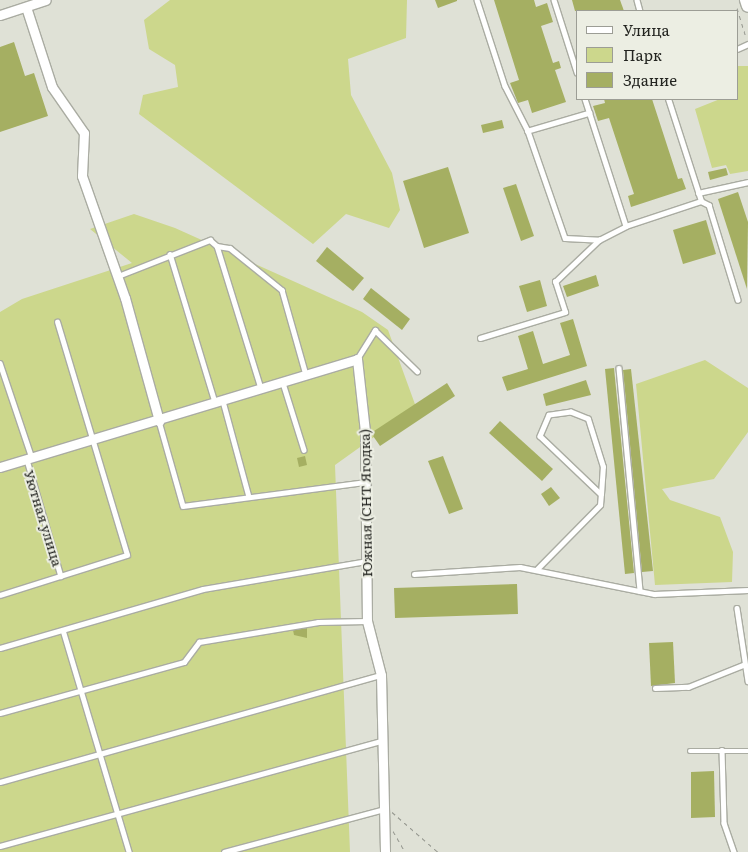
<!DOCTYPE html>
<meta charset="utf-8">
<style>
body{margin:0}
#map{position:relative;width:748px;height:852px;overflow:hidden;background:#dfe1d6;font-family:Literata,serif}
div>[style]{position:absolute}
.green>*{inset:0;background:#ccd78c}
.building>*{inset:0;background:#a5af62}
.path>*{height:1px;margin-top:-0.5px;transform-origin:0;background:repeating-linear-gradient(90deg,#95978f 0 4px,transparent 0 8px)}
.roads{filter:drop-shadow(1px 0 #aaaca2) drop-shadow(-1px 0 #aaaca2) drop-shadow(0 1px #aaaca2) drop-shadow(0 -1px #aaaca2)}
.lane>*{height:4.5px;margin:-2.25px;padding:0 2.25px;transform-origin:2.25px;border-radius:2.25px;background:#fff}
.street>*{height:9px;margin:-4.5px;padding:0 4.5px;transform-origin:4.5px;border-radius:4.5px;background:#fff}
.secondary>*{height:12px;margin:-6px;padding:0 6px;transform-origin:6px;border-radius:6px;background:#fff}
span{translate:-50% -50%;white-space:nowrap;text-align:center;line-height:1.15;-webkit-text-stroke:4px #eceee3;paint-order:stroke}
.street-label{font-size:14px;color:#232420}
.legend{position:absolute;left:576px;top:10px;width:162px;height:90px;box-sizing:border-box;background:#eceee3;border:1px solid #9c9d95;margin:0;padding:6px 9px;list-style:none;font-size:15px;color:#232420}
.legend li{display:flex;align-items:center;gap:10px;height:25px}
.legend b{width:25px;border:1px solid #9c9d95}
</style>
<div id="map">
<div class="green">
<i style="clip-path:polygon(170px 0,407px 0,406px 38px,348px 59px,351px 95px,392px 173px,400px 210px,389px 228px,346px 214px,313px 244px,139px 114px,143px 95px,178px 87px,175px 65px,149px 49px,144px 20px)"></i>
<i style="clip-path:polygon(737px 66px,748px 66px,748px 171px,730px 174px,726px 165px,712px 168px,695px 109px,720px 99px,737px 99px)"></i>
<i style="clip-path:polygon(134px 214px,175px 228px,362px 312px,388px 330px,416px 407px,335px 465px,350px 852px,0 852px,0 312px,22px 299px,132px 263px,90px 229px)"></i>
<i style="clip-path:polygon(705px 360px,748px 388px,748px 432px,714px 479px,662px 489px,670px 500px,720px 517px,733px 552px,732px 582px,655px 585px,636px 384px)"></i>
</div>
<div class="building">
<i style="clip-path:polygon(435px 0,457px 0,457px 1px,438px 8px)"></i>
<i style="clip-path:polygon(494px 0,534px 0,536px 7px,547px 3px,553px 22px,541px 26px,553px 63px,559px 61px,561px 68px,555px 70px,566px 102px,532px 113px,528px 100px,518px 103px,510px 83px,519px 80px)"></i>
<i style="clip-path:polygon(572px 0,620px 0,624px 11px,575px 11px)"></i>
<i style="clip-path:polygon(14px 42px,25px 76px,34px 73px,48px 116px,0 132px,0 47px)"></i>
<i style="clip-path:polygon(604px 99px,652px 99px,678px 179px,682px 178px,686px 189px,631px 207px,628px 196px,634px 194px,609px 118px,598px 121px,593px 106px,605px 103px)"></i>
<i style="clip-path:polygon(502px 120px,504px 128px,483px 133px,481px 125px)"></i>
<i style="clip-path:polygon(448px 167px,469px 233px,424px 248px,403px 181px)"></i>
<i style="clip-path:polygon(726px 168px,728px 175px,710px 180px,708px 172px)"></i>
<i style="clip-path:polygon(516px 184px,534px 236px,521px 241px,503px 188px)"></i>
<i style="clip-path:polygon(738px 192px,748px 222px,747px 289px,718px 199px)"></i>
<i style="clip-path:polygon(706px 220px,716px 254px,683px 264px,673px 230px)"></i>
<i style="clip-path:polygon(327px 247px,364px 278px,353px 291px,316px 261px)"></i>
<i style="clip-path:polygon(596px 275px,599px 286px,567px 297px,563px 286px)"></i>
<i style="clip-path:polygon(540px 280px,547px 306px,527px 312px,519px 286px)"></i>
<i style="clip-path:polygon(371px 288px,410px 319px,402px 330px,363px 299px)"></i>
<i style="clip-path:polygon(573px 319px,587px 366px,507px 391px,502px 377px,528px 369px,518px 336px,533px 331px,543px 364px,570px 355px,560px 323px)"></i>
<i style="clip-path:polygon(614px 368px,634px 573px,625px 574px,605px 369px)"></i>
<i style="clip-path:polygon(631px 369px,653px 571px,642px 572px,623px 370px)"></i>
<i style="clip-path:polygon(586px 380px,591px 395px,546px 406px,543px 394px)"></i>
<i style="clip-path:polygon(447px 383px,455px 396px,380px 446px,371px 433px)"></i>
<i style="clip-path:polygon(500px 421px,553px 469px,542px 481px,489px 433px)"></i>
<i style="clip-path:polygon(305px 456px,307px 465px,299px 467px,297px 458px)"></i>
<i style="clip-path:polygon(443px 456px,463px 509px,449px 514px,428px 461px)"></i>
<i style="clip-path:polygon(551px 487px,560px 498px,549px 506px,541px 494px)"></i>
<i style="clip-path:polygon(517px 584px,518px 614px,395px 618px,394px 588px)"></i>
<i style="clip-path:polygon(307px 628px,307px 638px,294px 635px,293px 630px)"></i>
<i style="clip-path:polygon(673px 642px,675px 683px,651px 686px,649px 643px)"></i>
<i style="clip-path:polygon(714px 771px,715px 817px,691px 818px,691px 772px)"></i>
</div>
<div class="path">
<i style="left:737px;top:8px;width:30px;rotate:73deg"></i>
<i style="left:392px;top:812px;width:61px;rotate:41deg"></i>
<i style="left:393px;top:831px;width:24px;rotate:60deg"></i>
</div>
<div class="roads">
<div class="lane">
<i style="left:477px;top:0;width:90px;rotate:72deg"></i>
<i style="left:505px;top:86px;width:51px;rotate:62.9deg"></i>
<i style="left:554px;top:0;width:76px;rotate:72.3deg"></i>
<i style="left:637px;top:0;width:11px;rotate:75deg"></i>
<i style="left:737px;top:49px;width:12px;rotate:-24deg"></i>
<i style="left:585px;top:99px;width:133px;rotate:72.1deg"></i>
<i style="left:626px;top:226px;width:79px;rotate:-18.4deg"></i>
<i style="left:701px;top:201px;width:107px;rotate:-107.9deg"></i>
<i style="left:590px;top:113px;width:65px;rotate:163.8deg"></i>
<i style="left:528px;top:131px;width:113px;rotate:70.9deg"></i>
<i style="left:565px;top:238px;width:34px;rotate:3deg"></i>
<i style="left:698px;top:193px;width:51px;rotate:-12.4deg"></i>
<i style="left:701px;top:201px;width:9px;rotate:27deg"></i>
<i style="left:709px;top:205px;width:99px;rotate:73deg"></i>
<i style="left:217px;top:246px;width:13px;rotate:9deg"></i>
<i style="left:230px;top:248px;width:67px;rotate:38.9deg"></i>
<i style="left:282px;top:290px;width:88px;rotate:74.2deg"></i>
<i style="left:170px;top:254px;width:155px;rotate:73.1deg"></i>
<i style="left:118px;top:276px;width:99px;rotate:-21.4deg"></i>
<i style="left:210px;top:240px;width:9px;rotate:41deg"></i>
<i style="left:217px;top:246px;width:149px;rotate:72.8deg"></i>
<i style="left:480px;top:338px;width:89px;rotate:-17deg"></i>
<i style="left:565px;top:312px;width:32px;rotate:-108deg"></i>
<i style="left:555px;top:282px;width:61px;rotate:-43.7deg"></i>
<i style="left:599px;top:240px;width:30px;rotate:-27deg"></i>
<i style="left:357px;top:359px;width:34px;rotate:-58deg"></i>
<i style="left:375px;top:330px;width:59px;rotate:44.3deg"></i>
<i style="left:0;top:363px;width:100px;rotate:71.4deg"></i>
<i style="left:619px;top:368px;width:224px;rotate:84.6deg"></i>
<i style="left:283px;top:383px;width:70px;rotate:72.6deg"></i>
<i style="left:223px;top:401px;width:99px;rotate:74.8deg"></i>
<i style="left:159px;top:421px;width:88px;rotate:74.2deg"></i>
<i style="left:183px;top:506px;width:184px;rotate:-7.5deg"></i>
<i style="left:27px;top:460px;width:121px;rotate:73.7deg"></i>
<i style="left:536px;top:570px;width:91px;rotate:-45.4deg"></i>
<i style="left:600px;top:505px;width:11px;rotate:-85deg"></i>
<i style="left:601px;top:494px;width:27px;rotate:-86deg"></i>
<i style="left:603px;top:467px;width:50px;rotate:-107.4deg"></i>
<i style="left:588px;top:419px;width:18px;rotate:-158deg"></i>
<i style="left:571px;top:412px;width:22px;rotate:172deg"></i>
<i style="left:549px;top:415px;width:23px;rotate:113deg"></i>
<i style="left:540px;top:436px;width:84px;rotate:43.6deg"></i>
<i style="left:414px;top:574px;width:106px;rotate:-3.8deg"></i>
<i style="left:520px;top:567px;width:137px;rotate:11.4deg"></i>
<i style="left:654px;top:594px;width:94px;rotate:-2.4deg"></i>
<i style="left:0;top:595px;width:133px;rotate:-17.5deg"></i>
<i style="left:127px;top:555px;width:243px;rotate:-106.7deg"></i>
<i style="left:737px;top:608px;width:74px;rotate:81.4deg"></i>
<i style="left:63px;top:630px;width:232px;rotate:73.4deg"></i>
<i style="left:0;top:648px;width:211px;rotate:-16.2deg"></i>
<i style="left:203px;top:589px;width:165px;rotate:-9.7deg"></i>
<i style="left:655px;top:688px;width:33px;rotate:-2deg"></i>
<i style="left:688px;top:687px;width:59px;rotate:-21.8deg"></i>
<i style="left:0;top:713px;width:191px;rotate:-15.5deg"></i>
<i style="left:184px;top:662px;width:25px;rotate:-53deg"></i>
<i style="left:199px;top:642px;width:121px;rotate:-9.5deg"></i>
<i style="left:318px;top:622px;width:49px;rotate:-1.2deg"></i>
<i style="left:722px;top:750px;width:73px;rotate:88.4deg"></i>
<i style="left:724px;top:823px;width:31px;rotate:71deg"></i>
<i style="left:690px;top:751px;width:58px"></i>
<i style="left:0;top:782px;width:396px;rotate:-15.7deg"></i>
<i style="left:0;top:846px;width:396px;rotate:-15.4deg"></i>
<i style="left:224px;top:852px;width:166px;rotate:-15deg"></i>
</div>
<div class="street">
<i style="left:26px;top:7px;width:84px;rotate:72deg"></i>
<i style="left:52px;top:87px;width:56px;rotate:55.2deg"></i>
<i style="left:84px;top:133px;width:43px;rotate:92.7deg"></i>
<i style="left:82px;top:176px;width:129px;rotate:70.6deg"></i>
<i style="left:125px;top:298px;width:128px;rotate:74.5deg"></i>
<i style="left:0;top:15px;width:48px;rotate:-18.1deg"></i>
<i style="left:0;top:467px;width:373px;rotate:-16.8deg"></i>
<i style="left:357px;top:359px;width:73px;rotate:83.7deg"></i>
<i style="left:365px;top:432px;width:189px;rotate:89.4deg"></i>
<i style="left:367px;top:621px;width:56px;rotate:75.5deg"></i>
<i style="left:381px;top:675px;width:177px;rotate:88.7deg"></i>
</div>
<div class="secondary">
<i style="left:746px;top:0;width:6px;rotate:72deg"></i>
</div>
</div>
<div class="street-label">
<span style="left:365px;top:503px;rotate:-91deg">Южная (СНТ Ягодка)</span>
<span style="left:44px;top:518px;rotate:73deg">Уютная улица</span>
</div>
<ul class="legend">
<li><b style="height:6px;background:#fff"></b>Улица</li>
<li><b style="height:14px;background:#ccd78c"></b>Парк</li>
<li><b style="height:14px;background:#a5af62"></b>Здание</li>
</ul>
</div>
